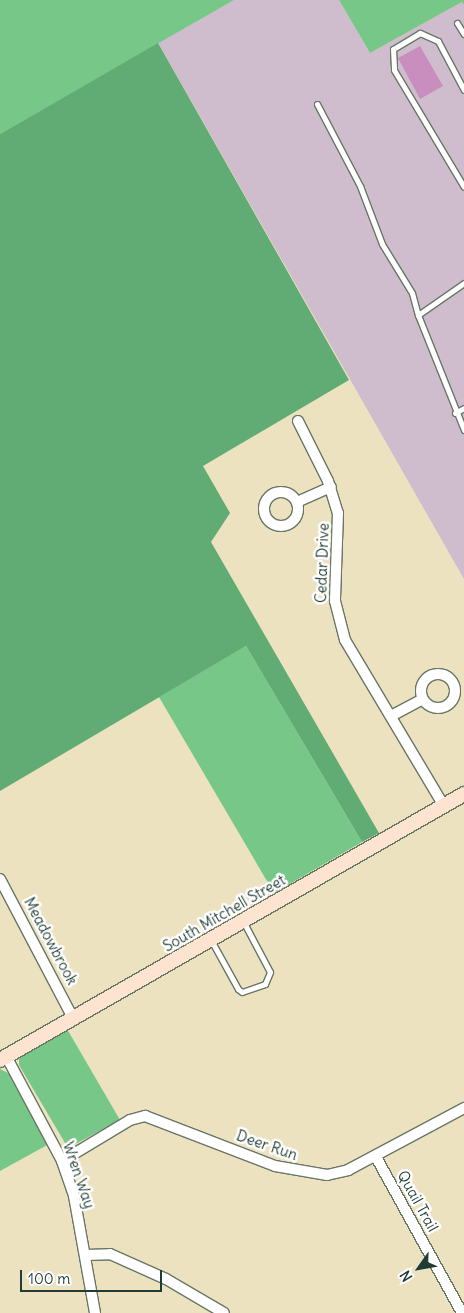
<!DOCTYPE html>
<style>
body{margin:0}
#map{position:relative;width:464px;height:1313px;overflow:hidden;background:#ece2c0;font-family:Delius,sans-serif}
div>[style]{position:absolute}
.industrial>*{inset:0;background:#cfbdce}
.green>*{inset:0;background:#77c788}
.forest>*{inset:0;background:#61ac74}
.building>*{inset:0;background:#c98ebd}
.roads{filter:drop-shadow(1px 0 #677765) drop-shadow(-1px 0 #677765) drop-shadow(0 1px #677765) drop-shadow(0 -1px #677765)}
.lane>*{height:5px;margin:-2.5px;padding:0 2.5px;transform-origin:2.5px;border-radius:2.5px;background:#fff}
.street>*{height:10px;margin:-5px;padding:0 5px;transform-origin:5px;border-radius:5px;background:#fff}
.street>.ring{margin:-5px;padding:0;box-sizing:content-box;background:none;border:10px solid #fff;border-radius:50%}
.secondary>*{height:14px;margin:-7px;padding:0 7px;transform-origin:7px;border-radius:7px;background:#fde4d1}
span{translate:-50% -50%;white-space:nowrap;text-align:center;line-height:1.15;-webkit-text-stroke:5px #fff;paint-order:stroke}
.street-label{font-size:15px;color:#1f3d34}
.north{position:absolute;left:394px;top:1243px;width:50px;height:50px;-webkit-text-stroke:4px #fff;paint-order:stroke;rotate:238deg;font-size:14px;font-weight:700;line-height:20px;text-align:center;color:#1f3d34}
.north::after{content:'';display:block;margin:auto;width:18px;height:22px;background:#1f3d34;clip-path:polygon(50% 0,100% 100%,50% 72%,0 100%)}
.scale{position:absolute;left:20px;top:1270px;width:142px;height:22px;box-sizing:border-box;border:2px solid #1f3d34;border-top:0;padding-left:6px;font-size:15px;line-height:18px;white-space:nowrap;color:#1f3d34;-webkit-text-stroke:4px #fff;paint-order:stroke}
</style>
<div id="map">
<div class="industrial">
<i style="clip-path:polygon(234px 0,339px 0,370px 53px,462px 2px,464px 5px,464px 579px,158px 43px)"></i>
</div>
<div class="green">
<i style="clip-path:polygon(0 0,234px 0,0 134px)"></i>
<i style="clip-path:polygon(339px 0,464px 0,464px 5px,462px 2px,370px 53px)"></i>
<i style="clip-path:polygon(246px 646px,362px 842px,274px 893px,159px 697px)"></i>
<i style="clip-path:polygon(67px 1029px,120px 1120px,68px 1148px,19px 1065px,19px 1058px)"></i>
<i style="clip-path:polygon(0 1069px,10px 1074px,49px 1144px,0 1171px)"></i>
</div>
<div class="forest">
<i style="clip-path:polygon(158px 43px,349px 380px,203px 466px,230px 513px,211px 542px,379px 833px,362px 842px,246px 646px,0 791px,0 134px)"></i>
</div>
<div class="building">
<i style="clip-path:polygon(420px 46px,443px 86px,420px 99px,398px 58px)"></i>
</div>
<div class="roads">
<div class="lane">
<i style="left:457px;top:23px;width:13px;rotate:58deg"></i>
<i style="left:464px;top:90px;width:55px;rotate:-118deg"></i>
<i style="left:438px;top:41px;width:20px;rotate:-156deg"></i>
<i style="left:420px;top:33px;width:31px;rotate:149deg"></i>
<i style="left:393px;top:49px;width:21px;rotate:87deg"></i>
<i style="left:394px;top:70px;width:136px;rotate:59.1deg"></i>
<i style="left:317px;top:104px;width:93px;rotate:62.3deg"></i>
<i style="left:360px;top:186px;width:62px;rotate:69.2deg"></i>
<i style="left:382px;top:244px;width:57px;rotate:58.5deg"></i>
<i style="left:412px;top:293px;width:23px;rotate:75deg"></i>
<i style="left:464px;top:283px;width:56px;rotate:145.2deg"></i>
<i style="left:418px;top:315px;width:124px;rotate:68.2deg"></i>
<i style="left:455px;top:413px;width:10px;rotate:-29deg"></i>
<i style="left:211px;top:940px;width:56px;rotate:61.1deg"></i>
<i style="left:238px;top:989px;width:5px;rotate:37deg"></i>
<i style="left:242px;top:992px;width:24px;rotate:-19deg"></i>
<i style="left:265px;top:984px;width:13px;rotate:-67deg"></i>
<i style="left:270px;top:972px;width:58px;rotate:-117.9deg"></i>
</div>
<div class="street">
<i style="left:298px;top:421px;width:67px;rotate:63.4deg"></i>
<i style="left:328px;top:481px;width:34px;rotate:73deg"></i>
<i style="left:338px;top:513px;width:88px;rotate:92deg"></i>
<i style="left:335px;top:601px;width:40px;rotate:75.6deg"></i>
<i style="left:345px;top:640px;width:193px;rotate:59.2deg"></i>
<i class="ring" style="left:264px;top:492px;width:24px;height:24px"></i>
<i style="left:297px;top:502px;width:37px;rotate:-24deg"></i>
<i class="ring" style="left:421px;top:674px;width:24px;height:24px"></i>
<i style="left:391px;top:716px;width:36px;rotate:-28deg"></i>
<i style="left:0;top:879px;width:157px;rotate:62.3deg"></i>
<i style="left:6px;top:1056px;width:119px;rotate:61.9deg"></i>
<i style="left:62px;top:1161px;width:37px;rotate:71deg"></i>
<i style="left:74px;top:1196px;width:119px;rotate:79.8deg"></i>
<i style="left:376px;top:1157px;width:178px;rotate:61.1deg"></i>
<i style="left:62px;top:1161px;width:79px;rotate:-31.1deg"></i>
<i style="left:130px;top:1120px;width:16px;rotate:-15deg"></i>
<i style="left:145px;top:1116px;width:139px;rotate:21deg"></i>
<i style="left:275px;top:1166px;width:53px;rotate:9.8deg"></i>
<i style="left:327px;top:1175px;width:22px;rotate:-13deg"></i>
<i style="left:348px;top:1170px;width:132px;rotate:-28.1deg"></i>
<i style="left:86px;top:1255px;width:24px;rotate:-2deg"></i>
<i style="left:110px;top:1254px;width:61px;rotate:24.1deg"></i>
<i style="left:166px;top:1279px;width:67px;rotate:30.4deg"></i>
</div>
<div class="secondary">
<i style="left:0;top:1060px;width:535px;rotate:-29.82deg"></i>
</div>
</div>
<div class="street-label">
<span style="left:322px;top:563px;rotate:-88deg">Cedar Drive</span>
<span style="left:224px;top:913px;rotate:-30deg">South Mitchell Street</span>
<span style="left:51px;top:941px;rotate:62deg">Meadowbrook</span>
<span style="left:267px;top:1145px;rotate:19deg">Deer Run</span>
<span style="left:79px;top:1175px;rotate:71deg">Wren Way</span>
<span style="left:418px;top:1201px;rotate:61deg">Quail Trail</span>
</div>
<div class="north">N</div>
<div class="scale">100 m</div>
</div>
